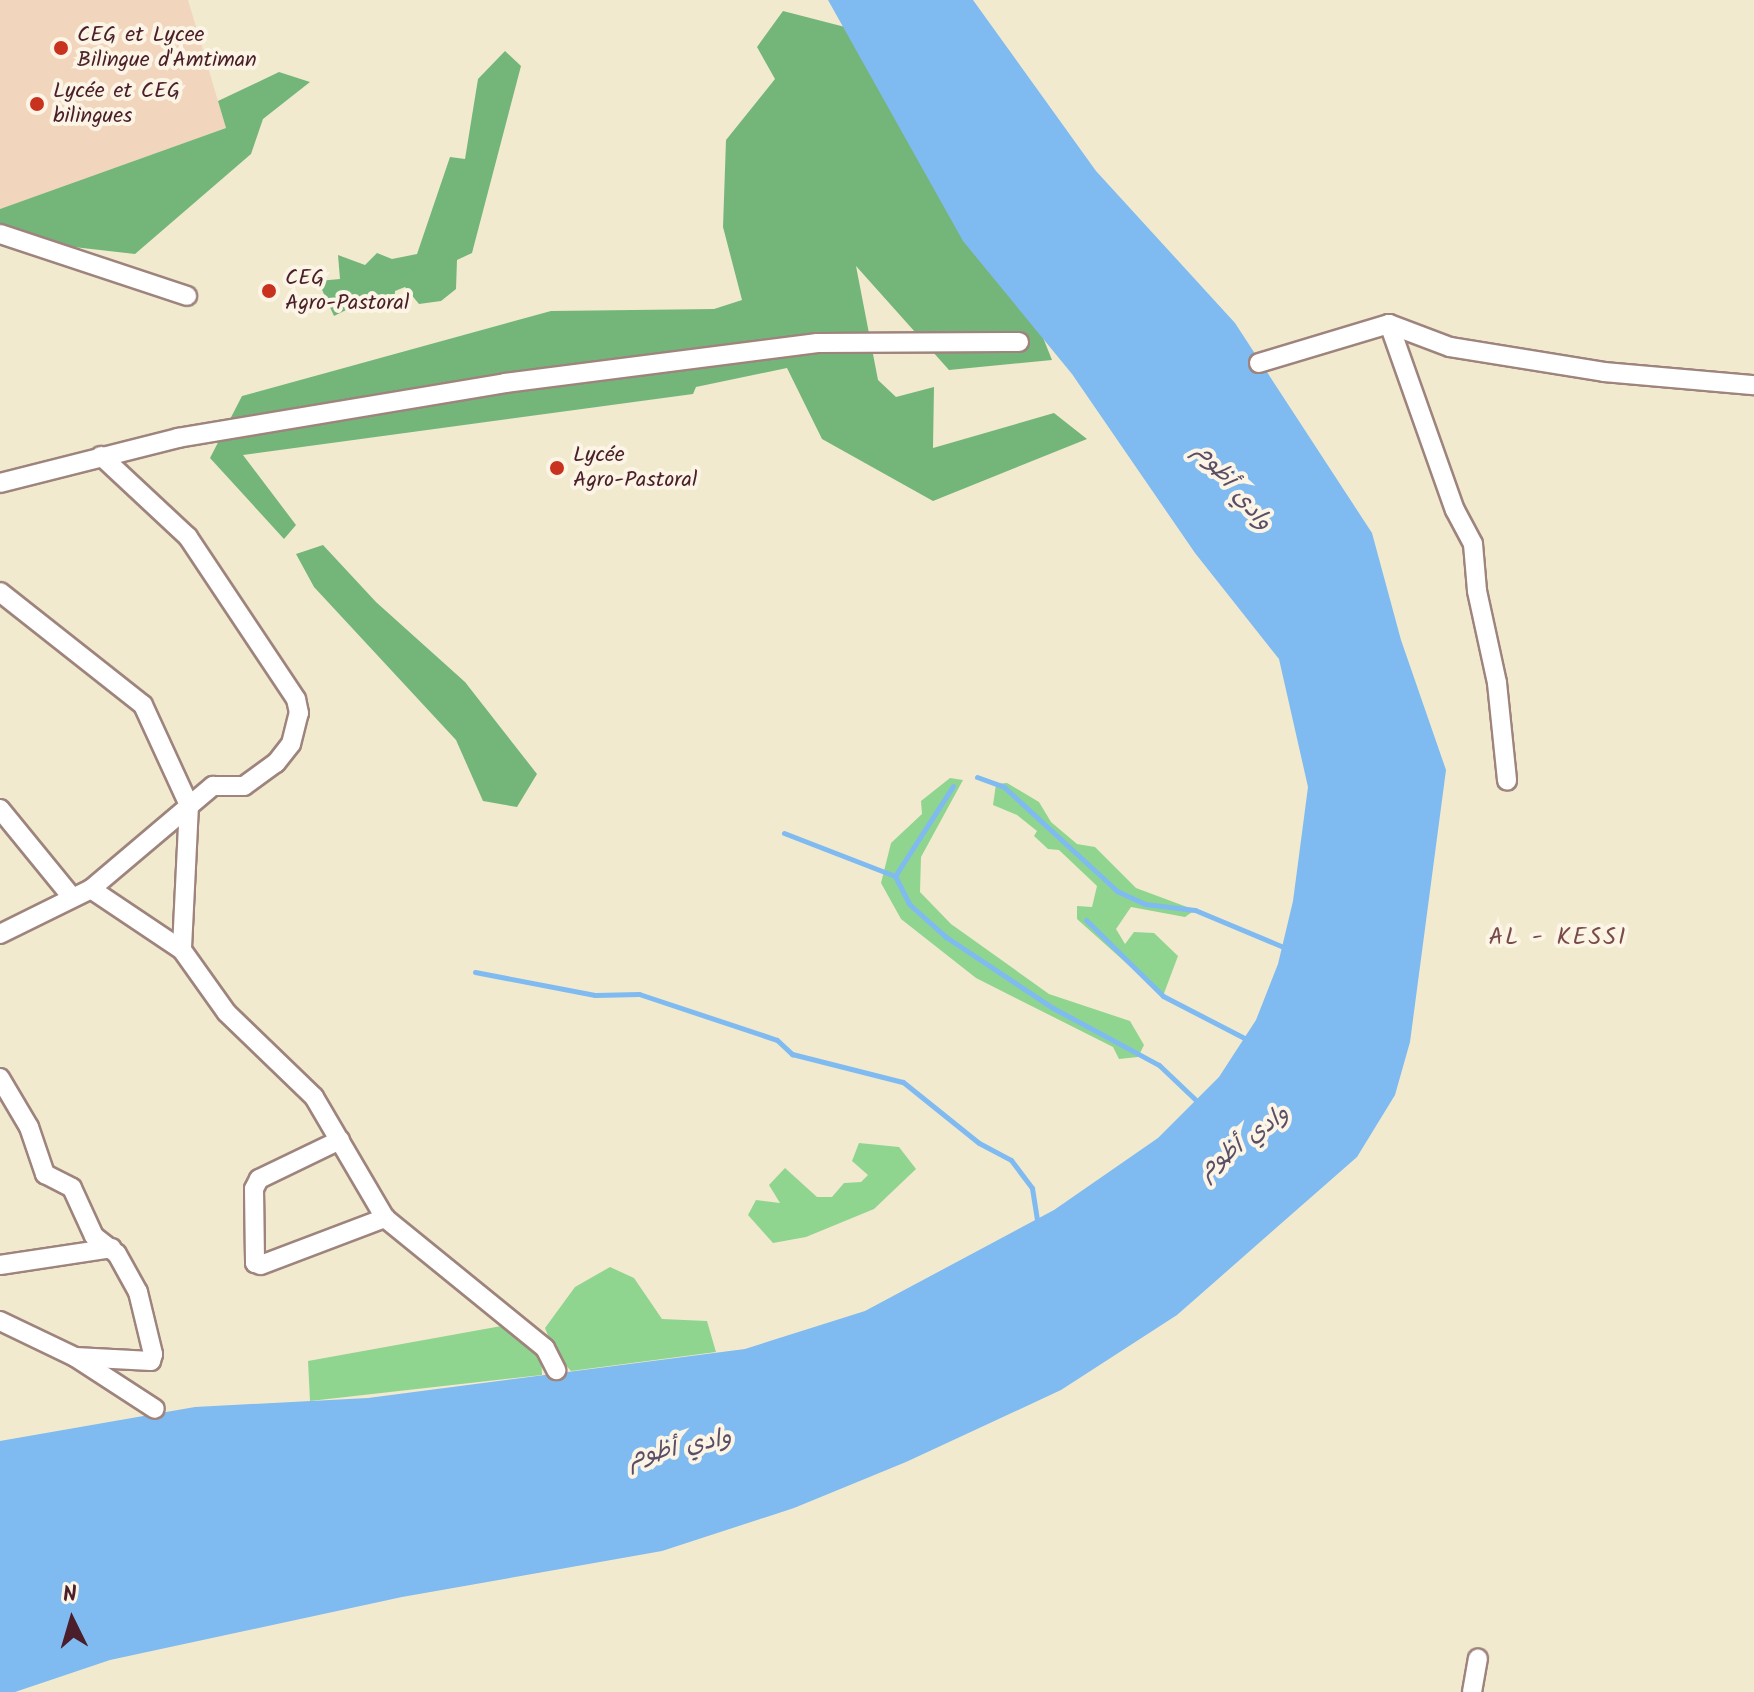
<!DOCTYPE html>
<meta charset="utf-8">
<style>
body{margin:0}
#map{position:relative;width:1754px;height:1692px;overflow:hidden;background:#f1eacf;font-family:Kalam,"Playpen Sans Arabic",sans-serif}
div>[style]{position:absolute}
.built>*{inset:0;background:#f2d5bd}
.green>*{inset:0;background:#90d58f}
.forest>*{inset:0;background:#74b67a}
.water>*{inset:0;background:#7fbaf1}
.stream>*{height:5px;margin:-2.5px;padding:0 2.5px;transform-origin:2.5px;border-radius:2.5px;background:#7fbaf1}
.roads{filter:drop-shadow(2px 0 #9e847d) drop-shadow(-2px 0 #9e847d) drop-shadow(0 2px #9e847d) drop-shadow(0 -2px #9e847d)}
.minor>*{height:18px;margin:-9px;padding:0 9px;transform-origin:9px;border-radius:9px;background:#fff}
.dots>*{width:22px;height:22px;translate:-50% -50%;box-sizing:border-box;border:4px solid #fcf5e5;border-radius:50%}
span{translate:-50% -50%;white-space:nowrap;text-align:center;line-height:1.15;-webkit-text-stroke:8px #fcf5e5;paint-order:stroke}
.poi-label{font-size:22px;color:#4a1f2b}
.left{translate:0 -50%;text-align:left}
.water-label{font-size:24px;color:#5a4e66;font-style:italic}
.neighbourhood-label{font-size:24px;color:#784b4a;letter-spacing:2px}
.north{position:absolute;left:32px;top:1580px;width:80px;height:80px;-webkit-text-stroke:6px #fcf5e5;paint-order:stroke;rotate:355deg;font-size:22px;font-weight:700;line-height:32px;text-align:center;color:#4a1f2b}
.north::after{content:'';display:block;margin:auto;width:28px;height:36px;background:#4a1f2b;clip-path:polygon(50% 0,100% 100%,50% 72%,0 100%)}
</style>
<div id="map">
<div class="built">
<i style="clip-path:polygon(0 0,188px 0,226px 128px,0 209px)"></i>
</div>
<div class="green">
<i style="clip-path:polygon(950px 778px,963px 780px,921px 857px,920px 892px,951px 924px,1049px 994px,1130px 1021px,1144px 1045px,1138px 1057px,1119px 1059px,1113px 1047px,976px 978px,901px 919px,881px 883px,891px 843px,922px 814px,921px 801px)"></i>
<i style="clip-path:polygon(1007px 783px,1039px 802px,1051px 822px,1077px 844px,1095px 847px,1136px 888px,1195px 910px,1185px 917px,1131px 907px,1116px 929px,1125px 944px,1134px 932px,1154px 933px,1178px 956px,1163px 996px,1077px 919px,1077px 906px,1092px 907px,1097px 886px,1059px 850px,1048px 849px,1034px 836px,1037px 831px,1017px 815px,993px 805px,996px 784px)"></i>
<i style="clip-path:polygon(859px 1143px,899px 1147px,916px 1169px,874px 1209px,806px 1237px,773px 1243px,748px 1215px,756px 1200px,780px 1203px,769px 1185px,785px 1168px,817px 1197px,832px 1197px,844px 1183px,861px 1182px,868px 1175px,852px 1161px)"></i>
<i style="clip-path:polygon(610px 1267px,634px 1278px,662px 1319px,707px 1321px,716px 1352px,571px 1371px,555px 1353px,545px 1328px,575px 1287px)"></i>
<i style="clip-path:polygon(507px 1325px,541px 1350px,542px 1375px,310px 1401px,308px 1361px)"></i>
</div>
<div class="forest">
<i style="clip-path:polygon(783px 11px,845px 27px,1034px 315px,1052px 360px,949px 370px,856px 266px,878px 380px,896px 397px,934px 387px,933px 448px,1054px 413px,1087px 439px,933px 501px,822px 439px,787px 368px,696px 387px,693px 394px,243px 455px,296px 525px,284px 539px,210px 458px,242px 396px,551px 311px,714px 309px,742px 300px,723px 227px,726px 140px,775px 79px,757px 47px)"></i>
<i style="clip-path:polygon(505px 51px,521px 66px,472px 253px,457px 260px,456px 289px,441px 301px,419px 304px,405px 287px,395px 291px,394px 307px,377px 311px,362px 302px,334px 316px,318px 281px,340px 279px,338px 255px,365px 265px,377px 253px,392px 259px,417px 254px,450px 157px,465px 159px,478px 79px)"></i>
<i style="clip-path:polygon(279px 72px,310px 82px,263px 119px,251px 154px,135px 254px,21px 241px,0 244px,0 209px,226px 128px,218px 101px)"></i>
<i style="clip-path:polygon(323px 545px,376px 602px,465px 682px,537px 774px,517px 807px,483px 801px,456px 740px,314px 587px,296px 554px)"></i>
</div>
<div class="water">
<i style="clip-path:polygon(828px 0,973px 0,1096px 171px,1235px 323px,1372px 533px,1401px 640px,1446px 770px,1410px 1042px,1395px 1095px,1357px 1157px,1177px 1315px,1061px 1390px,906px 1462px,794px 1508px,662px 1551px,402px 1597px,110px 1660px,15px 1692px,0 1692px,0 1441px,195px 1407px,368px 1398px,745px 1349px,865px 1311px,1054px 1210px,1158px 1138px,1219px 1077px,1256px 1020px,1278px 964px,1293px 901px,1308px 787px,1279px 659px,1195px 553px,1072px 374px,963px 241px)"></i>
</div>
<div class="stream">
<i style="left:977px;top:777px;width:29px;rotate:20deg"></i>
<i style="left:1004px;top:787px;width:154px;rotate:42.6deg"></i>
<i style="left:1117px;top:891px;width:31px;rotate:25deg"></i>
<i style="left:1145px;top:904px;width:50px;rotate:6.8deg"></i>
<i style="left:1195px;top:910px;width:99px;rotate:22.7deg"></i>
<i style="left:784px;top:833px;width:119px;rotate:21.2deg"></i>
<i style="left:895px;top:876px;width:31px;rotate:63deg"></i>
<i style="left:909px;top:904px;width:50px;rotate:41.7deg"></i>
<i style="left:946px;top:937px;width:128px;rotate:33.6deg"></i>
<i style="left:1053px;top:1008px;width:120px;rotate:28.3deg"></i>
<i style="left:1159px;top:1065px;width:57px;rotate:43.6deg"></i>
<i style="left:895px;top:876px;width:107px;rotate:-57.2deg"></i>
<i style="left:1086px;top:920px;width:108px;rotate:44.6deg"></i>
<i style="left:1163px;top:996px;width:98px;rotate:27.3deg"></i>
<i style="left:475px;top:972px;width:122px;rotate:10.9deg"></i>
<i style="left:595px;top:995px;width:44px;rotate:-1.3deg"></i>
<i style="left:639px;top:994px;width:145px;rotate:18.4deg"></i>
<i style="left:777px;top:1040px;width:21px;rotate:43deg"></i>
<i style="left:792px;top:1054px;width:114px;rotate:14.2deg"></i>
<i style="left:903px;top:1082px;width:97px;rotate:38.8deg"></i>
<i style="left:979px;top:1143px;width:36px;rotate:28deg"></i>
<i style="left:1011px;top:1160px;width:35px;rotate:53deg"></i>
<i style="left:1032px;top:1188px;width:39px;rotate:81deg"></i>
</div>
<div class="roads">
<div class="minor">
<i style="left:0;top:234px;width:197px;rotate:18.3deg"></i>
<i style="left:1389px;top:324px;width:65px;rotate:20.7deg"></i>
<i style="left:1450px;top:347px;width:156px;rotate:9.2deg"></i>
<i style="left:1604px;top:372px;width:151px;rotate:5deg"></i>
<i style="left:1259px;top:363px;width:136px;rotate:-16.7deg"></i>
<i style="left:1389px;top:324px;width:197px;rotate:70.5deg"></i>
<i style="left:1455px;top:510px;width:38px;rotate:62deg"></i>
<i style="left:1473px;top:544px;width:47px;rotate:85.1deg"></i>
<i style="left:1477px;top:591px;width:94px;rotate:77.7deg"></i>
<i style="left:1497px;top:683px;width:98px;rotate:84.1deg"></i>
<i style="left:0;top:483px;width:184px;rotate:-14.2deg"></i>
<i style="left:178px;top:438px;width:332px;rotate:-9.5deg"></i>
<i style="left:505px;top:383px;width:315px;rotate:-7.3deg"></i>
<i style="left:817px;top:343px;width:202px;rotate:-0.3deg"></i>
<i style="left:0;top:592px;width:182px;rotate:38.3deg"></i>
<i style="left:143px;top:705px;width:110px;rotate:65.3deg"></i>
<i style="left:189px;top:805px;width:145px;rotate:92.8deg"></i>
<i style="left:182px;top:950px;width:77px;rotate:54.5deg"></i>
<i style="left:227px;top:1013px;width:121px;rotate:44deg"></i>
<i style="left:314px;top:1097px;width:140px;rotate:59.6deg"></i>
<i style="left:385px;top:1218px;width:206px;rotate:39.1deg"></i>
<i style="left:545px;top:1348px;width:25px;rotate:63deg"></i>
<i style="left:0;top:809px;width:112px;rotate:50.8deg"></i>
<i style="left:91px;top:889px;width:160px;rotate:-40.2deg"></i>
<i style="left:213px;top:786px;width:31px"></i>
<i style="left:244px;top:786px;width:39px;rotate:-36deg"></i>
<i style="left:276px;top:763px;width:24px;rotate:-52deg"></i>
<i style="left:291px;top:744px;width:32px;rotate:-76deg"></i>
<i style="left:299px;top:713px;width:14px;rotate:-102deg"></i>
<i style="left:296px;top:699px;width:195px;rotate:-123.7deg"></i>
<i style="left:188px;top:537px;width:119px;rotate:-137deg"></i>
<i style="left:0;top:934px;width:102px;rotate:-26.3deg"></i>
<i style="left:91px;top:889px;width:110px;rotate:33.8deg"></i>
<i style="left:0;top:1078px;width:57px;rotate:59.4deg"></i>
<i style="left:29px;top:1127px;width:50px;rotate:71.2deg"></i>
<i style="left:45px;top:1174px;width:30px;rotate:27deg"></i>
<i style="left:72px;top:1188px;width:53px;rotate:65.4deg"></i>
<i style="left:94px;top:1236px;width:29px;rotate:38deg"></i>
<i style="left:117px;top:1254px;width:43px;rotate:61.1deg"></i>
<i style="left:138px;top:1292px;width:64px;rotate:76.4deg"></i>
<i style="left:153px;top:1354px;width:7px;rotate:106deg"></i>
<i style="left:151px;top:1361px;width:76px;rotate:-177deg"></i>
<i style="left:340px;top:1140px;width:90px;rotate:154.3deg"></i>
<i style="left:259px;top:1179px;width:11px;rotate:117deg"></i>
<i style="left:254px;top:1189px;width:74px;rotate:89.2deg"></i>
<i style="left:255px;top:1263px;width:6px;rotate:18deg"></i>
<i style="left:261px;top:1265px;width:133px;rotate:-20.8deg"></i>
<i style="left:0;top:1265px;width:113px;rotate:-8.6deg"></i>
<i style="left:0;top:1321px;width:83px;rotate:25.6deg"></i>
<i style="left:75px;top:1357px;width:95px;rotate:33deg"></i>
<i style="left:1472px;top:1692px;width:34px;rotate:-80deg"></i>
</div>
</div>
<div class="dots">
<i style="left:61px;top:48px;background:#c8321e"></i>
<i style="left:37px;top:104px;background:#c8321e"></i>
<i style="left:269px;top:291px;background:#c8321e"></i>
<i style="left:557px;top:468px;background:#c8321e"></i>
</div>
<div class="poi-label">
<span class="left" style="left:77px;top:48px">CEG et Lycee<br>Bilingue d'Amtiman</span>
<span class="left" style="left:53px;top:104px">Lycée et CEG<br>bilingues</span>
<span class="left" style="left:285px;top:291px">CEG<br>Agro-Pastoral</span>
<span class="left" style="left:573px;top:468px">Lycée<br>Agro-Pastoral</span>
</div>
<div class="water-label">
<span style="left:1233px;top:487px;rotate:50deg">وادي أظوم</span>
<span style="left:1244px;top:1142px;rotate:-36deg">وادي أظوم</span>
<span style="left:680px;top:1448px;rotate:-12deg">وادي أظوم</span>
</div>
<div class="neighbourhood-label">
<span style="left:1558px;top:938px">AL - KESSI</span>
</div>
<div class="north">N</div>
</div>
